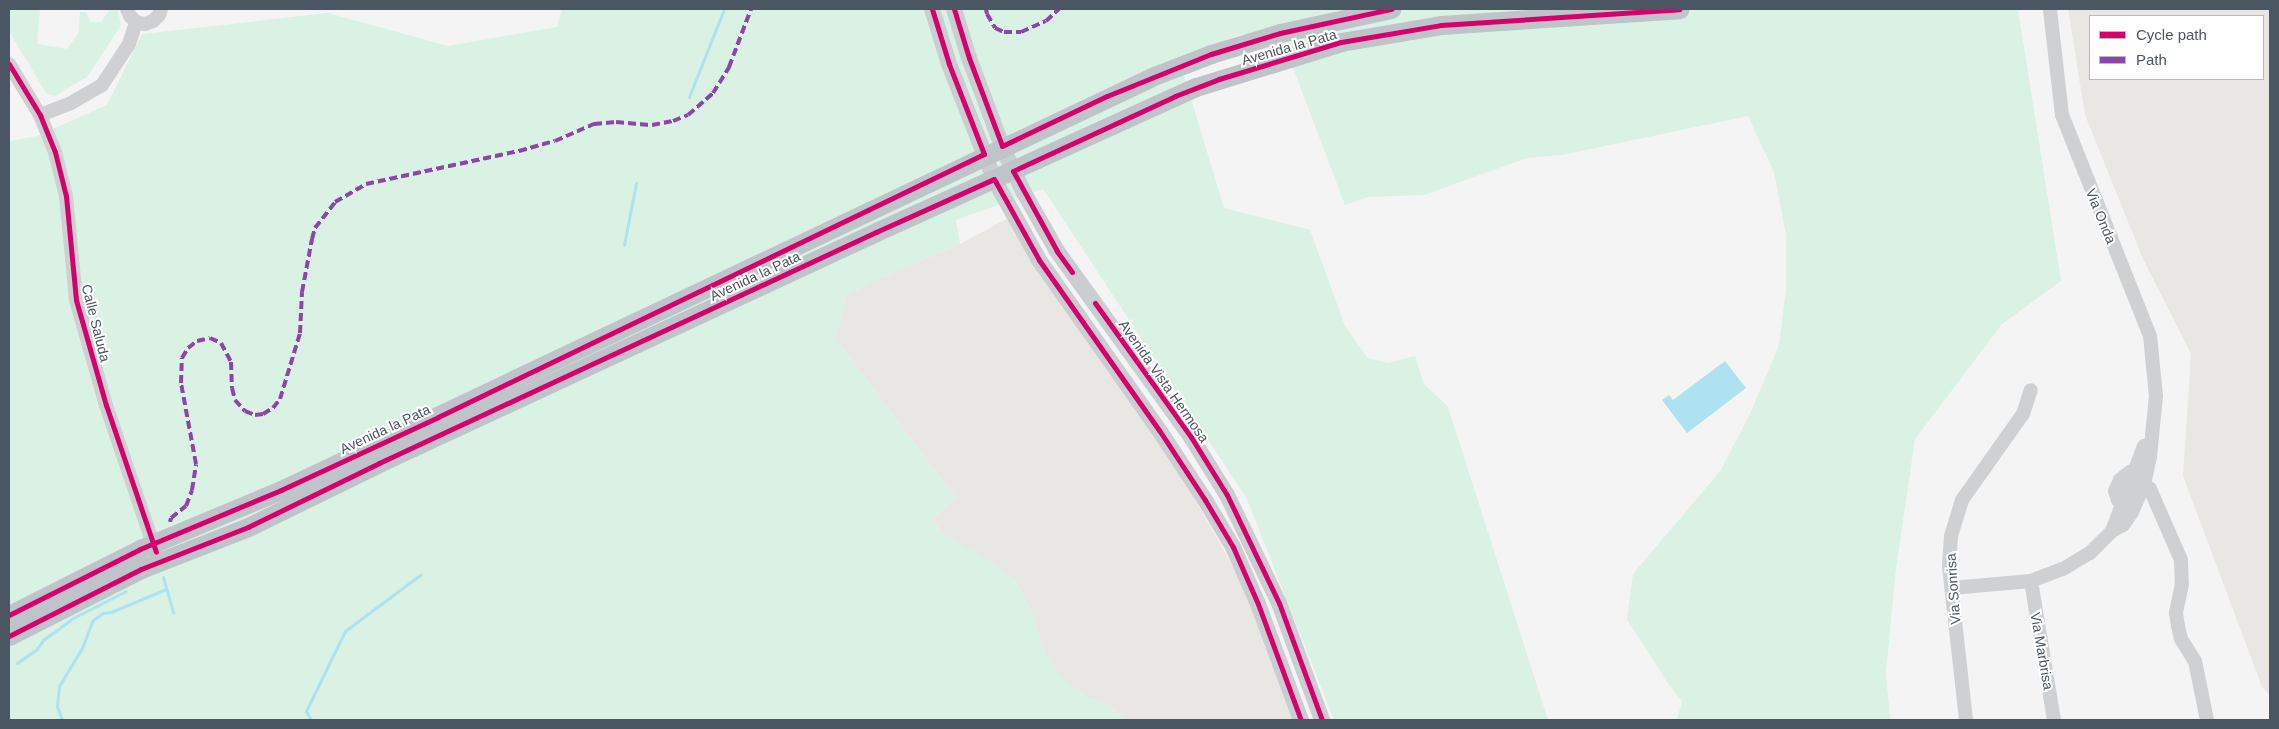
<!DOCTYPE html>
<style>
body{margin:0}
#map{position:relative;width:2279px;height:729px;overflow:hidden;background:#f4f4f4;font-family:Arial,sans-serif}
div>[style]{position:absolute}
.commercial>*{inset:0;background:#e8e7e3}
.green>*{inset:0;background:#d9f2e3}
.water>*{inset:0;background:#aee2f0}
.stream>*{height:3px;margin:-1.5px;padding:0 1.5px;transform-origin:1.5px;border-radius:1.5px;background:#aee2f0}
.minor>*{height:14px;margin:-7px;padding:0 7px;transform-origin:7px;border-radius:7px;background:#ced0d2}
.major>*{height:16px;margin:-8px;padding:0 8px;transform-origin:8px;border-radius:8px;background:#caced1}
.highway>*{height:19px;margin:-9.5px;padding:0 9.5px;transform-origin:9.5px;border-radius:9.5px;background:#bec4c9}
.quiet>*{height:4px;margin-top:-2px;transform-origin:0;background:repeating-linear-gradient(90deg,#8e44ad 0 8px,transparent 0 12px)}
.cycleway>*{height:5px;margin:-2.5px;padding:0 2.5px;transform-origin:2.5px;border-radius:2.5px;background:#d6006c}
span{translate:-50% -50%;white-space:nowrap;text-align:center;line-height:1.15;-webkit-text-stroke:4px #fff;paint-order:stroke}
.street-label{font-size:14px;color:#4a5661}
.frame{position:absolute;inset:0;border:10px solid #4a5661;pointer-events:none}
.legend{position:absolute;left:2089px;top:15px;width:175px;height:65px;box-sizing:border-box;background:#fff;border:1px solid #b7bbc0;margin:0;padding:6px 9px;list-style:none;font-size:15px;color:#4a5661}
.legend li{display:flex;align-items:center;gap:10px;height:25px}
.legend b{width:25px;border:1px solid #b7bbc0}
</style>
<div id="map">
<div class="commercial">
<i style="clip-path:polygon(evenodd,2068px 9px,2270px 9px,2270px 695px,2262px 687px,2183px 476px,2191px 354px,2143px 259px,2085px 115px,2068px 9px,2090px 16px,2263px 16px,2263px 79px,2090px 79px,2090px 16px)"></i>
<i style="clip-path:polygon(1012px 216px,1165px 447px,1253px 602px,1297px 720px,1124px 720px,1110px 706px,1085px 696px,1064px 681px,1046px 655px,1033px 615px,1015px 580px,945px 535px,932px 520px,956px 498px,835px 338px,847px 296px,874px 281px,960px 244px)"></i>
</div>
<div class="green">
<i style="clip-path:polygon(9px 9px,40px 9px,37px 44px,67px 49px,78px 34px,80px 12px,86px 12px,91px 22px,101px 22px,110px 9px,118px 10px,121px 25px,87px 77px,55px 96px,46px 93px,9px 31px)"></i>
<i style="clip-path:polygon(562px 9px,2018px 9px,2061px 281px,2002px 324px,1915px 439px,1896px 569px,1886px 672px,1890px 720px,1677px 720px,1682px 701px,1667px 682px,1627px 619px,1633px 574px,1721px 470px,1753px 407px,1779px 345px,1786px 289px,1786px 235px,1774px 172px,1748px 116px,1562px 155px,1527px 158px,1424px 195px,1368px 197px,1345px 205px,1278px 28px,1236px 36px,1179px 59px,1224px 208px,1310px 230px,1345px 326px,1368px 358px,1388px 363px,1415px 356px,1424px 384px,1448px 407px,1548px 720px,1334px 720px,1247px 499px,1043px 189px,956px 220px,960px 244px,874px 281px,847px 296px,835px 338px,956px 498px,932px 520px,945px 535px,989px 561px,1015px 580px,1033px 615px,1046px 654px,1064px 680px,1085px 696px,1110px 706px,1124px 720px,9px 720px,9px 141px,37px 136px,107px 105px,142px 34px,328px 13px,448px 46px,557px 27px)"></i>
</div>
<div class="water">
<i style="clip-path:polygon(1725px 361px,1746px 388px,1687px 433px,1662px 400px,1669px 395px,1673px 400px)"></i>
</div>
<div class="stream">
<i style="left:689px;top:97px;width:95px;rotate:-68.3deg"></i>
<i style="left:624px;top:245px;width:63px;rotate:-79deg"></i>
<i style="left:163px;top:577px;width:37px;rotate:74deg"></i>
<i style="left:17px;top:663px;width:24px;rotate:-35deg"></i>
<i style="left:37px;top:649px;width:11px;rotate:-56deg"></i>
<i style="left:43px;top:640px;width:37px;rotate:-36deg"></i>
<i style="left:73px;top:618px;width:59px;rotate:-27deg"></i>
<i style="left:62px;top:720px;width:15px;rotate:-110deg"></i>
<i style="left:57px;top:706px;width:20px;rotate:-84deg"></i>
<i style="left:59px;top:686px;width:44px;rotate:-58.8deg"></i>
<i style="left:82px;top:648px;width:30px;rotate:-69deg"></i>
<i style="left:93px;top:620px;width:12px;rotate:-35deg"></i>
<i style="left:103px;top:613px;width:8px;rotate:-7deg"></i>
<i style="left:111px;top:612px;width:60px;rotate:-22.7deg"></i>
<i style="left:311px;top:720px;width:10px;rotate:-119deg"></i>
<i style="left:306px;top:711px;width:89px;rotate:-64deg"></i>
<i style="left:345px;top:631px;width:94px;rotate:-36.7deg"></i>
</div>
<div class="minor">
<i style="left:127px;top:9px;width:8px;rotate:67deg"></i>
<i style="left:130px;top:16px;width:8px;rotate:45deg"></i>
<i style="left:136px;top:22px;width:9px;rotate:13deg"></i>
<i style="left:145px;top:24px;width:9px;rotate:-21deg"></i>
<i style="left:153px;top:21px;width:8px;rotate:-45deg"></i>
<i style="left:159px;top:15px;width:6px;rotate:-72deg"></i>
<i style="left:9px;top:64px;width:60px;rotate:58.7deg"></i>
<i style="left:40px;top:115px;width:40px;rotate:68deg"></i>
<i style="left:55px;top:152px;width:45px;rotate:76deg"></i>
<i style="left:66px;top:196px;width:104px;rotate:84.5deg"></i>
<i style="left:76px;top:300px;width:109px;rotate:74.1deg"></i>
<i style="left:106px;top:405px;width:166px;rotate:71.3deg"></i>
<i style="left:40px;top:115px;width:33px;rotate:-21deg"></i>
<i style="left:71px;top:103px;width:36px;rotate:-30deg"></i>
<i style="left:102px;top:85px;width:49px;rotate:-56.6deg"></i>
<i style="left:129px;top:44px;width:23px;rotate:-72deg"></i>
<i style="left:2125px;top:476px;width:28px;rotate:27deg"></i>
<i style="left:2150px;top:489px;width:77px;rotate:66.4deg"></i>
<i style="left:2181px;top:560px;width:24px;rotate:88deg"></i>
<i style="left:2182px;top:584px;width:30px;rotate:102deg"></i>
<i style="left:2176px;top:613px;width:13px;rotate:81deg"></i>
<i style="left:2178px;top:626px;width:13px;rotate:77deg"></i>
<i style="left:2181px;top:639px;width:26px;rotate:58deg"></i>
<i style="left:2195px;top:661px;width:60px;rotate:78.5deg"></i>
<i style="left:2127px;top:504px;width:10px;rotate:-156deg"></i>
<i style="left:2118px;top:500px;width:9px;rotate:-108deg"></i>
<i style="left:2115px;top:491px;width:12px;rotate:-66deg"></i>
<i style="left:2120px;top:480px;width:14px;rotate:-39deg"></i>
<i style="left:2112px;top:531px;width:91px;rotate:-69.4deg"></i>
<i style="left:2031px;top:581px;width:141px;rotate:80.6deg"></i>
<i style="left:1952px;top:588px;width:79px;rotate:-5.1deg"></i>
<i style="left:2031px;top:581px;width:34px;rotate:-21deg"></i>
<i style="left:2063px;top:569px;width:31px;rotate:-31deg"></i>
<i style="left:2090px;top:553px;width:31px;rotate:-45deg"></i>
<i style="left:2112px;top:531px;width:13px;rotate:-29deg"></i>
<i style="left:2123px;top:525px;width:16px;rotate:-55deg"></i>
<i style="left:2132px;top:512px;width:30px;rotate:-66deg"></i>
<i style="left:2144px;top:485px;width:30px;rotate:-78deg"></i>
<i style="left:2150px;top:456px;width:60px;rotate:-84.3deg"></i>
<i style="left:2156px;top:396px;width:60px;rotate:-95.7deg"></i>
<i style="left:2150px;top:336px;width:238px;rotate:-111.7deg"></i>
<i style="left:2062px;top:115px;width:107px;rotate:-96.5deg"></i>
<i style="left:1966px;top:720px;width:156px;rotate:-96.3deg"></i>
<i style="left:1949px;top:565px;width:29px;rotate:-86deg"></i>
<i style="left:1951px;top:536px;width:38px;rotate:-73deg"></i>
<i style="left:1962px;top:500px;width:105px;rotate:-54.7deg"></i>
<i style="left:2023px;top:414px;width:25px;rotate:-72deg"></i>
</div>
<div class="major">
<i style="left:932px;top:9px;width:58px;rotate:72.8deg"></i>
<i style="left:949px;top:64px;width:123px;rotate:68.6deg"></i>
<i style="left:994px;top:179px;width:93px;rotate:60.9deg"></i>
<i style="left:1039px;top:260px;width:208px;rotate:54.8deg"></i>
<i style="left:1159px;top:430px;width:84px;rotate:56.7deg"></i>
<i style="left:1205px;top:500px;width:55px;rotate:59.2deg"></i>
<i style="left:1233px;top:547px;width:62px;rotate:66.3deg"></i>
<i style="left:1258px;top:604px;width:124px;rotate:69.7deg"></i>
<i style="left:954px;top:9px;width:51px;rotate:73deg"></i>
<i style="left:969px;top:58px;width:94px;rotate:69.4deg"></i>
<i style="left:1002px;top:146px;width:50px;rotate:65deg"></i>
<i style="left:1023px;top:191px;width:69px;rotate:60.5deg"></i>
<i style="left:1057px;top:251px;width:229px;rotate:54.2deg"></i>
<i style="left:1191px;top:437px;width:68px;rotate:58.2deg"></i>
<i style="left:1227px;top:495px;width:120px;rotate:64.3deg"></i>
<i style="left:1279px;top:603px;width:125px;rotate:69.8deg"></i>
</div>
<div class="highway">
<i style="left:9px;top:615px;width:147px;rotate:-26.7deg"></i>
<i style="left:140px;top:549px;width:153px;rotate:-22.7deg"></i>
<i style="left:281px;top:490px;width:966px;rotate:-25.37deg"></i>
<i style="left:1154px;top:76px;width:61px;rotate:-21.1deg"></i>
<i style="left:1211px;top:54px;width:72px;rotate:-16.9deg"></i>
<i style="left:1280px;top:33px;width:114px;rotate:-12.2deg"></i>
<i style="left:9px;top:636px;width:148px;rotate:-26.9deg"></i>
<i style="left:141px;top:569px;width:115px;rotate:-21.4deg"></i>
<i style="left:248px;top:527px;width:146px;rotate:-26deg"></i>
<i style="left:379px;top:463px;width:548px;rotate:-24.93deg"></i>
<i style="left:876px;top:232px;width:351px;rotate:-24.4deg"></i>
<i style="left:1196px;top:87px;width:152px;rotate:-17.2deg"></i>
<i style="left:1341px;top:42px;width:101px;rotate:-9.6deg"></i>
<i style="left:1441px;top:25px;width:239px;rotate:-3.8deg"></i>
</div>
<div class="quiet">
<i style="left:986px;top:9px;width:5px;rotate:79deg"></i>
<i style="left:987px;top:14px;width:16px;rotate:60deg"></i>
<i style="left:995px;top:28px;width:10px;rotate:24deg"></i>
<i style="left:1004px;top:32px;width:17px"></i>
<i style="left:1021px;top:32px;width:27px;rotate:-24deg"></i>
<i style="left:1046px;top:21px;width:18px;rotate:-43deg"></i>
<i style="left:170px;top:522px;width:4px;rotate:-76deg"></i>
<i style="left:171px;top:518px;width:19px;rotate:-39deg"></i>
<i style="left:186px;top:506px;width:17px;rotate:-69deg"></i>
<i style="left:192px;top:490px;width:26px;rotate:-81deg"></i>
<i style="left:196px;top:464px;width:82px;rotate:-100.5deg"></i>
<i style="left:181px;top:383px;width:25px;rotate:-88deg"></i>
<i style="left:182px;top:358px;width:12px;rotate:-59deg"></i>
<i style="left:188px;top:348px;width:11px;rotate:-38deg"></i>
<i style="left:197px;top:341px;width:13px;rotate:-13deg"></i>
<i style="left:210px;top:338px;width:12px;rotate:24deg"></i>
<i style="left:221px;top:343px;width:21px;rotate:62deg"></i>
<i style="left:231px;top:362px;width:26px;rotate:88deg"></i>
<i style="left:232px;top:388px;width:12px;rotate:76deg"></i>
<i style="left:235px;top:400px;width:15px;rotate:48deg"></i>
<i style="left:245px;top:411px;width:11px;rotate:22deg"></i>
<i style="left:255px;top:415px;width:8px;rotate:-7deg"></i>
<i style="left:263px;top:414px;width:12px;rotate:-31deg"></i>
<i style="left:273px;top:408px;width:11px;rotate:-52deg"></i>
<i style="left:280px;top:399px;width:69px;rotate:-73.1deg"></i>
<i style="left:300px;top:333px;width:41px;rotate:-87.2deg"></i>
<i style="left:302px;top:292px;width:54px;rotate:-79.3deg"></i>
<i style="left:312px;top:239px;width:11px;rotate:-75deg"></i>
<i style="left:315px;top:228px;width:33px;rotate:-52deg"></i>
<i style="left:335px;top:202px;width:36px;rotate:-30deg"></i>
<i style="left:366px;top:184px;width:157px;rotate:-12.2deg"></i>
<i style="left:519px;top:151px;width:37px;rotate:-16deg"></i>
<i style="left:555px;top:141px;width:43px;rotate:-23.6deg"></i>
<i style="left:594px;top:124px;width:22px;rotate:-5deg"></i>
<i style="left:616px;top:122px;width:36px;rotate:5deg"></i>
<i style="left:652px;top:125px;width:21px;rotate:-11deg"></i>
<i style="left:673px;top:121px;width:16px;rotate:-22deg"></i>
<i style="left:688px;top:115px;width:33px;rotate:-41deg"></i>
<i style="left:713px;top:93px;width:31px;rotate:-58deg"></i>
<i style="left:729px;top:67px;width:62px;rotate:-69.2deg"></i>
</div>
<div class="cycleway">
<i style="left:954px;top:9px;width:51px;rotate:73deg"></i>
<i style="left:969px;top:58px;width:94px;rotate:69.4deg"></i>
<i style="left:1002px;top:146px;width:116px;rotate:-25.5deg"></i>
<i style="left:1107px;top:96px;width:112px;rotate:-22deg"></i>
<i style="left:1211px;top:54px;width:72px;rotate:-16.9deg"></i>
<i style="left:1280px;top:33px;width:114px;rotate:-12.2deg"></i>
<i style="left:9px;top:64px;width:60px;rotate:58.7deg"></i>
<i style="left:40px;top:115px;width:40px;rotate:68deg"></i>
<i style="left:55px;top:152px;width:45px;rotate:76deg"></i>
<i style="left:66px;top:196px;width:104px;rotate:84.5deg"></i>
<i style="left:76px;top:300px;width:109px;rotate:74.1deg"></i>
<i style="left:106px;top:405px;width:155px;rotate:71.2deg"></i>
<i style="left:1072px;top:272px;width:26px;rotate:-126deg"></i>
<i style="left:1057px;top:251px;width:91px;rotate:-118.8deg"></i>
<i style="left:1013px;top:171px;width:179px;rotate:-24.8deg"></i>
<i style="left:1175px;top:96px;width:47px;rotate:-21.1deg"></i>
<i style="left:1219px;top:79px;width:127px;rotate:-16.9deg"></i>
<i style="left:1341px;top:42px;width:101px;rotate:-9.6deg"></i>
<i style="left:1441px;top:25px;width:239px;rotate:-3.8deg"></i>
<i style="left:1095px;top:303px;width:165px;rotate:54.4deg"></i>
<i style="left:1191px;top:437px;width:68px;rotate:58.2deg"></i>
<i style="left:1227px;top:495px;width:120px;rotate:64.3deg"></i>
<i style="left:1279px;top:603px;width:125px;rotate:69.8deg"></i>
<i style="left:9px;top:615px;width:147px;rotate:-26.7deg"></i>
<i style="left:140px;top:549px;width:153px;rotate:-22.7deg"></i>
<i style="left:281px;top:490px;width:173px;rotate:-24.9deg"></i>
<i style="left:438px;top:417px;width:606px;rotate:-25.72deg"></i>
<i style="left:984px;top:154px;width:97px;rotate:-111.3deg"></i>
<i style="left:949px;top:64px;width:58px;rotate:-107.2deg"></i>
<i style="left:9px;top:636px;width:148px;rotate:-26.9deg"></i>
<i style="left:141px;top:569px;width:115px;rotate:-21.4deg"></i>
<i style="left:248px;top:527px;width:146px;rotate:-26deg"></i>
<i style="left:379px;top:463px;width:548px;rotate:-24.93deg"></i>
<i style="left:876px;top:232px;width:129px;rotate:-24.2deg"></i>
<i style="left:994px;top:179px;width:93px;rotate:60.9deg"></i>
<i style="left:1039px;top:260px;width:208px;rotate:54.8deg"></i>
<i style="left:1159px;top:430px;width:84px;rotate:56.7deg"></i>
<i style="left:1205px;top:500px;width:55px;rotate:59.2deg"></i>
<i style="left:1233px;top:547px;width:62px;rotate:66.3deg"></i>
<i style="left:1258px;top:604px;width:124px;rotate:69.7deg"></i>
</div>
<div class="street-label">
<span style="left:1289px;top:47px;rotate:-16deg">Avenida la Pata</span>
<span style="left:2101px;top:216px;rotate:68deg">Via Onda</span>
<span style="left:755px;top:276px;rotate:-25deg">Avenida la Pata</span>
<span style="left:96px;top:323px;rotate:76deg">Calle Saluda</span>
<span style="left:1164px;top:381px;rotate:55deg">Avenida Vista Hermosa</span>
<span style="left:385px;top:429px;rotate:-25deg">Avenida la Pata</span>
<span style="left:1953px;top:589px;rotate:-94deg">Via Sonrisa</span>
<span style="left:2042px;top:651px;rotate:80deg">Via Marbrisa</span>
</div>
<div class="frame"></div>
<ul class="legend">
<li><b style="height:6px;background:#d6006c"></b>Cycle path</li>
<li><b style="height:6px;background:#8e44ad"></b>Path</li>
</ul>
</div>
